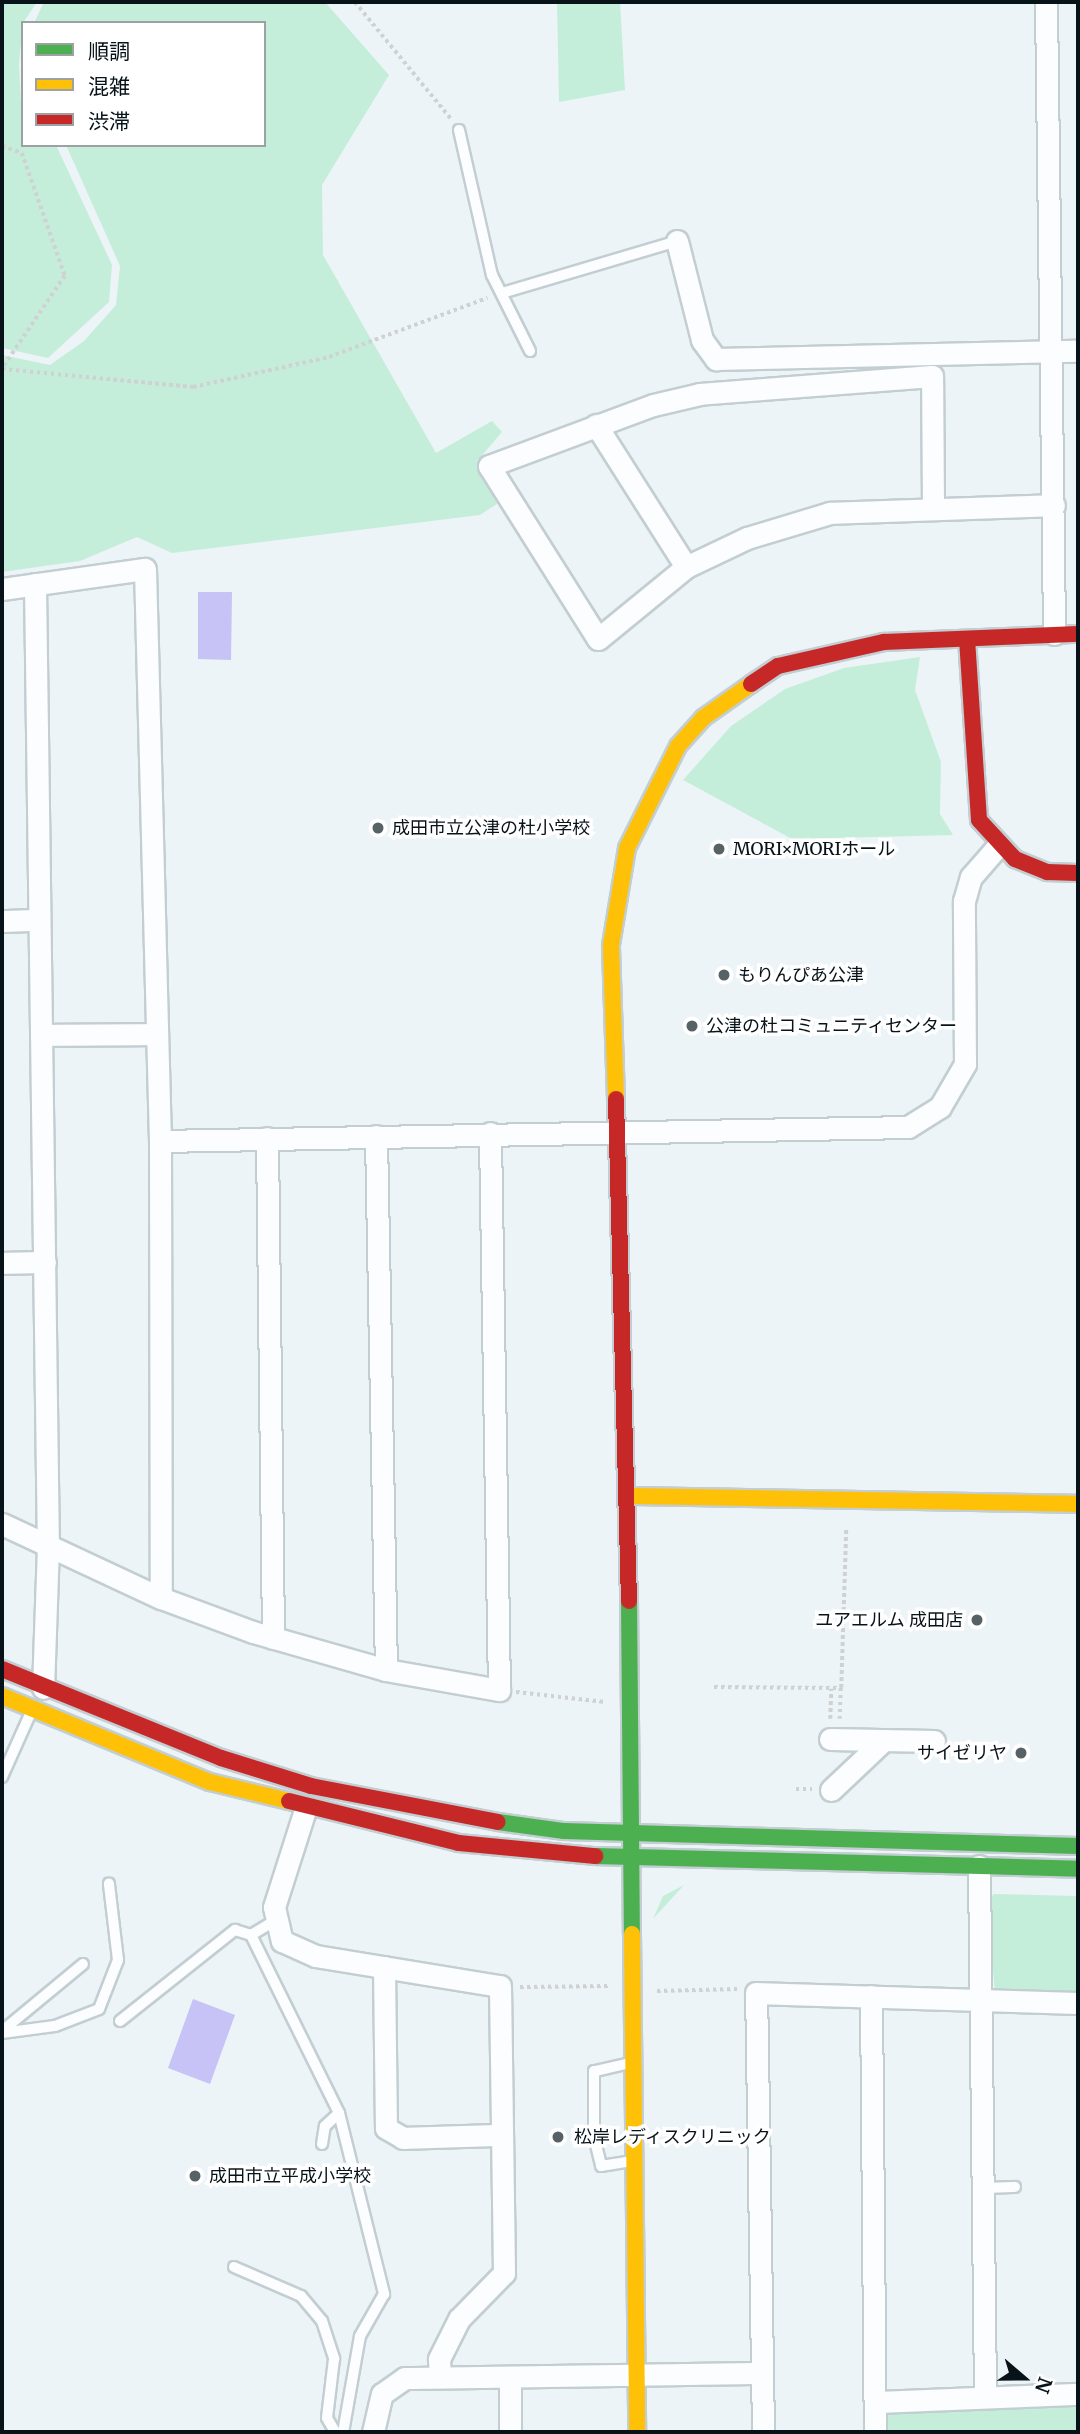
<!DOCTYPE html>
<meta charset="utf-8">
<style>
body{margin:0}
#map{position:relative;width:1080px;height:2434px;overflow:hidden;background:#ecf4f7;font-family:Merriweather,"Noto Sans JP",serif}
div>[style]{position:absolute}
.green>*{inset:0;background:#c4eed9}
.water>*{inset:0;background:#c7c3f6}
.path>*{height:3.5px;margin-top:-1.75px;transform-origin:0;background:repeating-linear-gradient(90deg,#cfd1d2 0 3.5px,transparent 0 7px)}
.roads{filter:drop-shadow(2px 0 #c3ced2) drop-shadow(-2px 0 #c3ced2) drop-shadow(0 2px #c3ced2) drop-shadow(0 -2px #c3ced2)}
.lane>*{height:10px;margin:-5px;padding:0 5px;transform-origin:5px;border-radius:5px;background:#fcfdfe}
.street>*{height:21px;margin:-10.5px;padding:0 10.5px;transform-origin:10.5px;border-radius:10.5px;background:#fcfdfe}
.fast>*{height:16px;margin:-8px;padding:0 8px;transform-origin:8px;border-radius:8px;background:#4caf50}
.slow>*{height:16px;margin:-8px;padding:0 8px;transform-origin:8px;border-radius:8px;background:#ffc107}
.jam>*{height:16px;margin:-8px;padding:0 8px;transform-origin:8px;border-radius:8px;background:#c62828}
.dots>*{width:19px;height:19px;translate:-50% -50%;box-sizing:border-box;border:4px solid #fff;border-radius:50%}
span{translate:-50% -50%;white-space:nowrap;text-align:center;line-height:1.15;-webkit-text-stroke:7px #fff;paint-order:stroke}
.poi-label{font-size:18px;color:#071318}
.left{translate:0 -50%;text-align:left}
.right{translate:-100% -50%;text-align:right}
.frame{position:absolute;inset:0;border:4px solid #071318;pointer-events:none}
.legend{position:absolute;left:21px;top:21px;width:245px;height:126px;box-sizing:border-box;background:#fff;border:2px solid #9ca1a3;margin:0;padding:9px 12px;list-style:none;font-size:21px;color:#071318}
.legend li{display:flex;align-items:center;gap:14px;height:35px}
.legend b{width:35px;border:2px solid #9ca1a3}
.north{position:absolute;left:989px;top:2343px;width:70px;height:70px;-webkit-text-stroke:5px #fff;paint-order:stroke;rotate:110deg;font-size:19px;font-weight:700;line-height:28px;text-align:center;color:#071318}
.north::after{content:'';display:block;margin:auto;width:24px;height:32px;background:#071318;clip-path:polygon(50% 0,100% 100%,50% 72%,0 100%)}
</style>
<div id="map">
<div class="green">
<i style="clip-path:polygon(2px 2px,37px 2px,23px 23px,19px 64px,23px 145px,56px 145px,112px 265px,109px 302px,48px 358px,2px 348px)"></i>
<i style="clip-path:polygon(44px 2px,325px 2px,389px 75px,322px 185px,323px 255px,436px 453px,492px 421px,502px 432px,477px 461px,497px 504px,480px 515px,172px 553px,137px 537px,80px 561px,2px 572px,2px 355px,50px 365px,84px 341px,116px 305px,120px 266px,66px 145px,264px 145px,264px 23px,34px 23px)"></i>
<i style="clip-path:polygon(557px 2px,620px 2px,625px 90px,559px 102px)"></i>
<i style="clip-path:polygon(920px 657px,915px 690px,941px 762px,940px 814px,953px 835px,792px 839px,683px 780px,731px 726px,785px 689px,844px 668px)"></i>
<i style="clip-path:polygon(684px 1885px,653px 1919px,663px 1896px)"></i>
<i style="clip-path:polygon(994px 1894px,1078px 1896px,1078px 1995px,995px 1993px,987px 1901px)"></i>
<i style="clip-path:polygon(1078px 2403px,1078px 2432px,883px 2432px,883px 2413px,894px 2407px)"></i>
</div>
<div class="water">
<i style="clip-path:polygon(198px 592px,232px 592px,231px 660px,198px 659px)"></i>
<i style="clip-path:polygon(193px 1999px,235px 2015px,210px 2084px,168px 2068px)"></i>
</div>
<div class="path">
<i style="left:355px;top:2px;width:151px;rotate:50.6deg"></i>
<i style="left:2px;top:146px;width:21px;rotate:19deg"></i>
<i style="left:22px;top:153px;width:130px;rotate:70.7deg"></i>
<i style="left:65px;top:276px;width:112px;rotate:124.1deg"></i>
<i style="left:2px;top:369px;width:192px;rotate:5.4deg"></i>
<i style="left:193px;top:387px;width:139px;rotate:-12.4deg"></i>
<i style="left:329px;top:357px;width:169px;rotate:-20.5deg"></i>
<i style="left:714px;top:1687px;width:127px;rotate:0.5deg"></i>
<i style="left:841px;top:1688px;width:31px;rotate:92deg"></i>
<i style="left:841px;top:1688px;width:158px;rotate:-88.2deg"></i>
<i style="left:516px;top:1692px;width:90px;rotate:6.4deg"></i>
<i style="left:830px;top:1719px;width:30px;rotate:-88deg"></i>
<i style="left:796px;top:1789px;width:16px"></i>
<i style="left:520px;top:1987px;width:89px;rotate:-0.6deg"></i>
<i style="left:657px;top:1991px;width:80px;rotate:-1.4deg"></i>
</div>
<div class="roads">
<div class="lane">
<i style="left:459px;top:130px;width:149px;rotate:77.2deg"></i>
<i style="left:492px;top:275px;width:85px;rotate:63.4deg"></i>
<i style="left:502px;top:293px;width:183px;rotate:-16.5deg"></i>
<i style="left:2px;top:1777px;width:73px;rotate:-65.9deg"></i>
<i style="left:251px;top:1935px;width:26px;rotate:-31deg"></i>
<i style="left:120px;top:2021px;width:147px;rotate:-38.4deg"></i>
<i style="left:235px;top:1930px;width:17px;rotate:17deg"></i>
<i style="left:251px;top:1935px;width:199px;rotate:63.7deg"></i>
<i style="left:339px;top:2113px;width:187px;rotate:76deg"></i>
<i style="left:384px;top:2294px;width:48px;rotate:119.7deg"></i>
<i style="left:360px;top:2336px;width:97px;rotate:100deg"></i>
<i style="left:2px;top:2031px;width:105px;rotate:-39.6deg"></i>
<i style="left:2px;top:2033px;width:53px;rotate:-7.5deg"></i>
<i style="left:55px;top:2026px;width:47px;rotate:-21.1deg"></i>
<i style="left:99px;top:2009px;width:53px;rotate:-68.8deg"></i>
<i style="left:118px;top:1960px;width:77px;rotate:-96.8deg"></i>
<i style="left:630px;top:2063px;width:37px;rotate:167deg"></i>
<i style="left:594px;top:2071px;width:66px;rotate:90deg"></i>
<i style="left:594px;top:2137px;width:30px;rotate:76deg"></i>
<i style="left:601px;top:2166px;width:31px;rotate:-9deg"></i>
<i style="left:322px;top:2144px;width:18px;rotate:-81deg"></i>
<i style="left:325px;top:2126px;width:19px;rotate:-43deg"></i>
<i style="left:983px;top:2188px;width:32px;rotate:-2deg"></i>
<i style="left:234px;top:2267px;width:73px;rotate:23.4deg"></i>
<i style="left:301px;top:2296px;width:33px;rotate:50deg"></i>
<i style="left:322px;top:2321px;width:40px;rotate:72deg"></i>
<i style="left:334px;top:2359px;width:59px;rotate:96.8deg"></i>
<i style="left:327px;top:2418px;width:16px;rotate:60deg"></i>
</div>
<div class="street">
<i style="left:1046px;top:2px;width:632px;rotate:89.27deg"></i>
<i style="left:677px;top:241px;width:102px;rotate:75.8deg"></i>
<i style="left:702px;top:340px;width:24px;rotate:54deg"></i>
<i style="left:716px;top:359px;width:362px;rotate:-1.3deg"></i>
<i style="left:596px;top:425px;width:168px;rotate:57.6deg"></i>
<i style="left:933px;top:506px;width:130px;rotate:-90.4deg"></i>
<i style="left:932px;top:376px;width:233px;rotate:175.6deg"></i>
<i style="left:700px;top:394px;width:48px;rotate:166.8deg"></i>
<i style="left:653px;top:405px;width:175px;rotate:159.6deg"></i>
<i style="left:489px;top:466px;width:204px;rotate:57.8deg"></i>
<i style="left:598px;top:639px;width:114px;rotate:-39.3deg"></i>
<i style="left:686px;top:567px;width:68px;rotate:-25.4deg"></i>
<i style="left:747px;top:538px;width:87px;rotate:-16.8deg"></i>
<i style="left:830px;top:513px;width:224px;rotate:-2deg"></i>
<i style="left:35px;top:584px;width:962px;rotate:89.23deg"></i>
<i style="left:48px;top:1546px;width:142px;rotate:92deg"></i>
<i style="left:2px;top:589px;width:144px;rotate:-8deg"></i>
<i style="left:145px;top:569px;width:572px;rotate:88.5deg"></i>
<i style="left:160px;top:1141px;width:457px;rotate:89.9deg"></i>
<i style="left:2px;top:921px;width:36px;rotate:-2deg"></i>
<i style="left:41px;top:1035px;width:116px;rotate:-0.5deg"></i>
<i style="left:376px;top:1136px;width:534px;rotate:88.93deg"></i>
<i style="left:267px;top:1138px;width:500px;rotate:89.31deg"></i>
<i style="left:160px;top:1141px;width:748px;rotate:-1.07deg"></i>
<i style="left:908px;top:1127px;width:38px;rotate:-32deg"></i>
<i style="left:940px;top:1107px;width:50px;rotate:-59.8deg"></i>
<i style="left:965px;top:1064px;width:163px;rotate:-90.4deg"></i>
<i style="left:964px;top:901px;width:25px;rotate:-74deg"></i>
<i style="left:971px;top:877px;width:40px;rotate:-49deg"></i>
<i style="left:2px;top:1263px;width:43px;rotate:-1.3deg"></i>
<i style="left:2px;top:1524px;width:175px;rotate:25deg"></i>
<i style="left:161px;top:1598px;width:98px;rotate:20.3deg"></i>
<i style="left:253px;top:1632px;width:138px;rotate:15.9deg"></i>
<i style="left:386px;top:1670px;width:115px;rotate:10deg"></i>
<i style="left:499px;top:1690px;width:557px;rotate:-90.93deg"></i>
<i style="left:830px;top:1739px;width:104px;rotate:1.1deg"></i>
<i style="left:831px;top:1790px;width:73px;rotate:-43.3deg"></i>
<i style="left:305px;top:1810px;width:102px;rotate:107.7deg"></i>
<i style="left:274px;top:1907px;width:35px;rotate:77deg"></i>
<i style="left:282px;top:1941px;width:37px;rotate:24deg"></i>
<i style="left:316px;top:1956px;width:186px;rotate:9.3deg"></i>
<i style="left:500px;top:1986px;width:287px;rotate:89.2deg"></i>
<i style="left:504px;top:2273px;width:64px;rotate:134.4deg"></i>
<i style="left:459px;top:2319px;width:45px;rotate:116.6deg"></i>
<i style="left:439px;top:2359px;width:18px;rotate:87deg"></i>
<i style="left:979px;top:1866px;width:530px;rotate:89.35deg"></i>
<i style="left:384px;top:1967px;width:161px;rotate:89.3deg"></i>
<i style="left:386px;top:2128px;width:20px;rotate:30deg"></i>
<i style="left:403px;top:2138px;width:98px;rotate:-1.8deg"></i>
<i style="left:871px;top:1996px;width:436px;rotate:89.5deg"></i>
<i style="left:510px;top:2377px;width:55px;rotate:90deg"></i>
<i style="left:876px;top:2402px;width:202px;rotate:-2.3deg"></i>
<i style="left:373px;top:2432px;width:39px;rotate:-77deg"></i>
<i style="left:382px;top:2394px;width:28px;rotate:-35deg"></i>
<i style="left:405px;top:2378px;width:357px;rotate:-0.8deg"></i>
<i style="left:763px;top:2432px;width:439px;rotate:-90.9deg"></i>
<i style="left:756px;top:1993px;width:322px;rotate:1.8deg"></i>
</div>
<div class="fast">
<i style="left:629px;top:1601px;width:333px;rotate:89.5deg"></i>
<i style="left:498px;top:1822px;width:67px;rotate:7.8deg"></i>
<i style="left:564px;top:1831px;width:514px;rotate:1.67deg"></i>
<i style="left:595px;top:1856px;width:483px;rotate:1.5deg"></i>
</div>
<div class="slow">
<i style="left:616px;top:1099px;width:154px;rotate:-91.9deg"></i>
<i style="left:611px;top:945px;width:98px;rotate:-80.6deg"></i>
<i style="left:627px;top:848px;width:114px;rotate:-63.4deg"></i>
<i style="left:678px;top:746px;width:38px;rotate:-48deg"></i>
<i style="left:703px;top:718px;width:59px;rotate:-35.3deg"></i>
<i style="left:628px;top:1496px;width:450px;rotate:1deg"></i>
<i style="left:2px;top:1696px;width:225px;rotate:22.5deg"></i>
<i style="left:210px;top:1782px;width:81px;rotate:13.5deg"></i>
<i style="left:632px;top:1934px;width:498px;rotate:89.4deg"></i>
</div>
<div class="jam">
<i style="left:967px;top:639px;width:181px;rotate:86.2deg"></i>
<i style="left:979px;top:820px;width:53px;rotate:47.3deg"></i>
<i style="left:1015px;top:859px;width:35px;rotate:22deg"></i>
<i style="left:1047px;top:872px;width:31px;rotate:2deg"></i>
<i style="left:751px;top:684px;width:32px;rotate:-34deg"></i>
<i style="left:778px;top:666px;width:109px;rotate:-12.8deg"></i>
<i style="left:884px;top:642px;width:194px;rotate:-2.4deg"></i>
<i style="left:616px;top:1099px;width:502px;rotate:88.52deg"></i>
<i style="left:2px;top:1669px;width:236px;rotate:22.1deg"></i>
<i style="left:221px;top:1758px;width:94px;rotate:17.3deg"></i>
<i style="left:311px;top:1786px;width:190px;rotate:10.9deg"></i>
<i style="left:289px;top:1801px;width:175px;rotate:13.9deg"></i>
<i style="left:459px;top:1843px;width:137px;rotate:5.5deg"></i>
</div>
</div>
<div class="dots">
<i style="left:378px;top:828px;background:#576266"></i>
<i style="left:719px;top:849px;background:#576266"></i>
<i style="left:724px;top:975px;background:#576266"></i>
<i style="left:692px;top:1026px;background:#576266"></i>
<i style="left:977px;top:1620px;background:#576266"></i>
<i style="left:1021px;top:1753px;background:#576266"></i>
<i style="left:558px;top:2137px;background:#576266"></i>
<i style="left:195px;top:2176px;background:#576266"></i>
</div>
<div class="poi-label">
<span class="left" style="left:392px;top:828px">成田市立公津の杜小学校</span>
<span class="left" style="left:733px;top:849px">MORI×MORIホール</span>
<span class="left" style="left:738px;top:975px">もりんぴあ公津</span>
<span class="left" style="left:706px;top:1026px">公津の杜コミュニティセンター</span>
<span class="right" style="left:963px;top:1620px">ユアエルム 成田店</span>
<span class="right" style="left:1007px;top:1753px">サイゼリヤ</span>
<span class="left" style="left:574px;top:2137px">松岸レディスクリニック</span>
<span class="left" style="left:209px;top:2176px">成田市立平成小学校</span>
</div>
<div class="frame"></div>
<ul class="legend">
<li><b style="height:9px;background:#4caf50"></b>順調</li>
<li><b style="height:9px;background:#ffc107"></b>混雑</li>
<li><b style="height:9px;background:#c62828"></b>渋滞</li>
</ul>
<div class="north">N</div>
</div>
